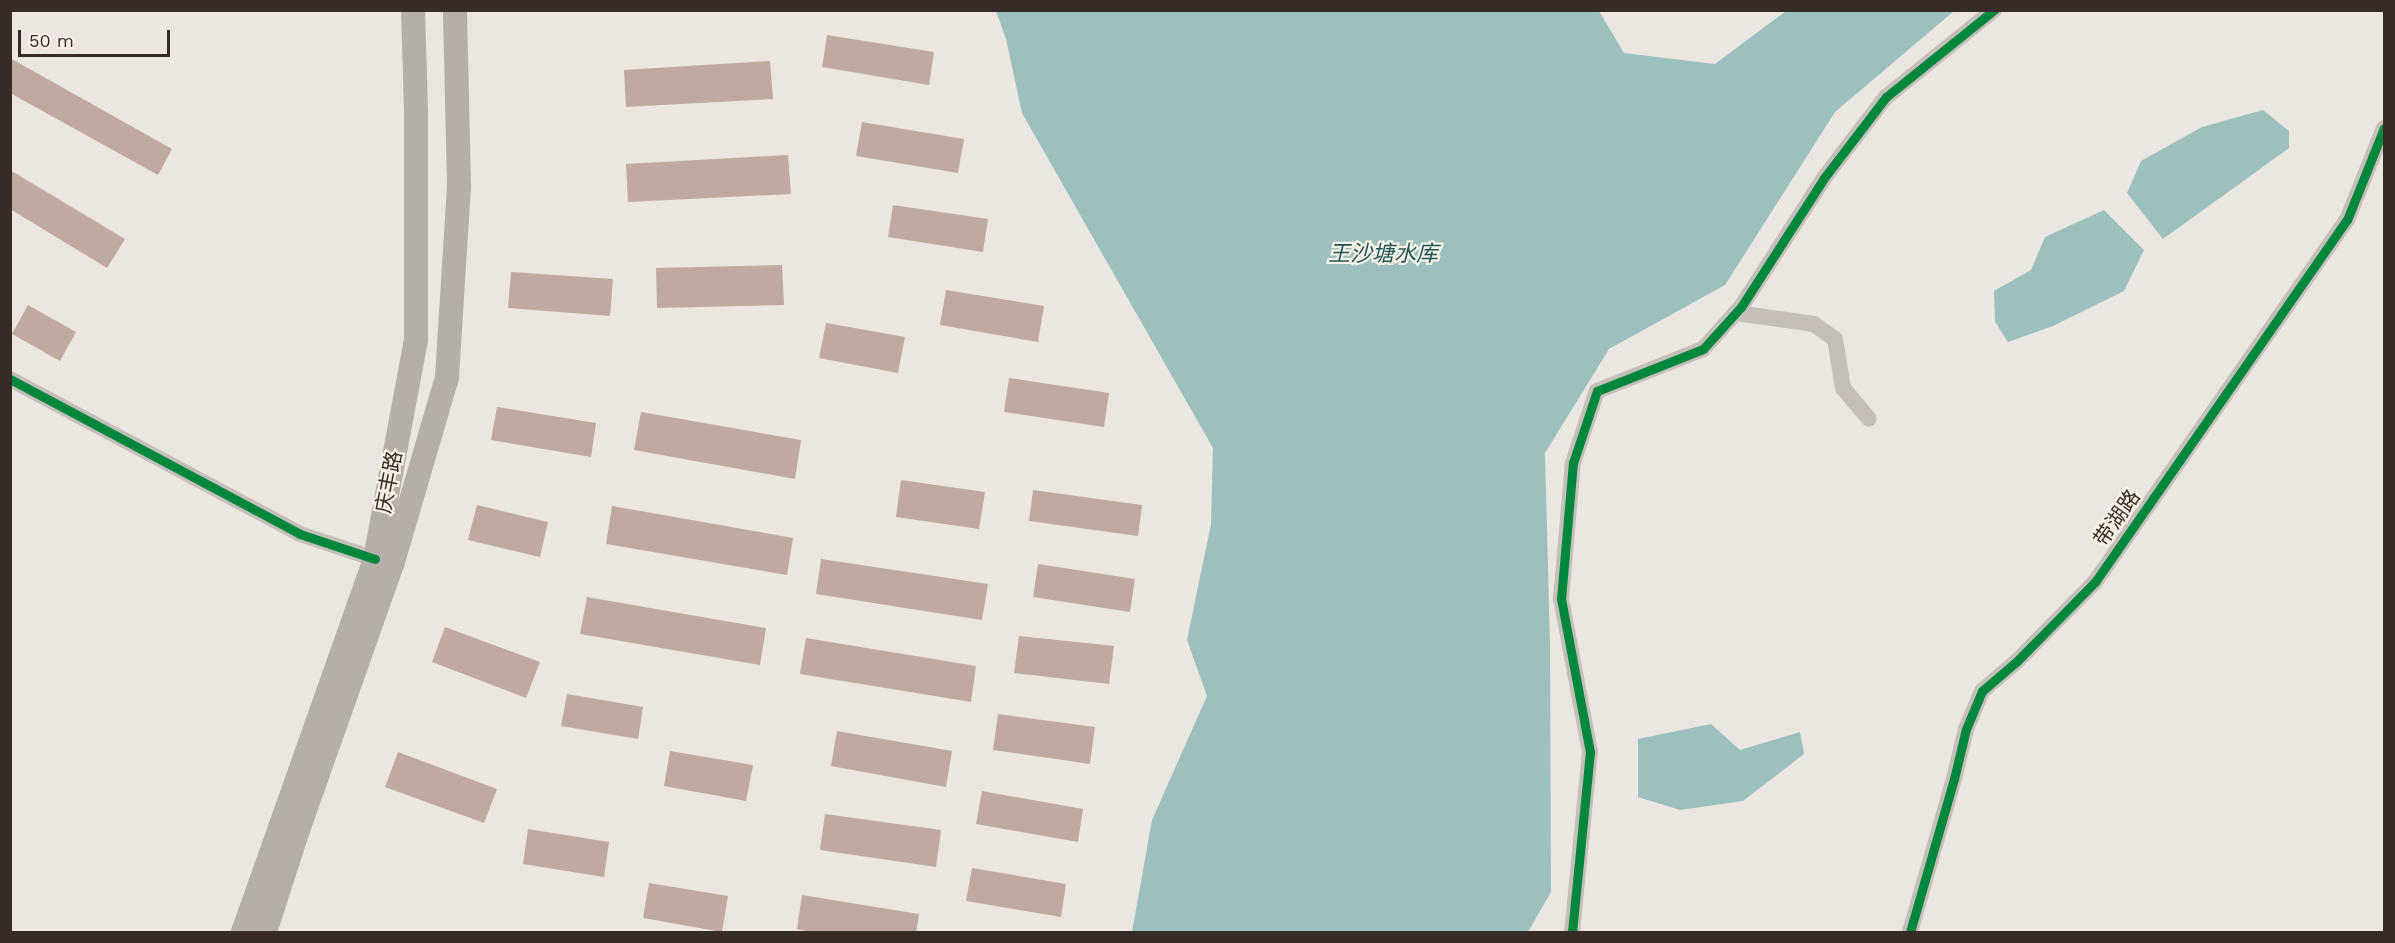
<!DOCTYPE html>
<meta charset="utf-8">
<style>
body{margin:0}
#map{position:relative;width:2395px;height:943px;overflow:hidden;background:#ece6e0;font-family:"Work Sans","Noto Sans SC",sans-serif}
div>[style]{position:absolute}
.water>*{inset:0;background:#9cc0be}
.building>*{inset:0;background:#c0a9a1}
.minor>*{height:16px;margin:-8px;padding:0 8px;transform-origin:8px;border-radius:8px;background:#c5beb9}
.secondary>*{height:24px;margin:-12px;padding:0 12px;transform-origin:12px;border-radius:12px;background:#b6aea9}
.cycleway>*{height:9px;margin:-4.5px;padding:0 4.5px;transform-origin:4.5px;border-radius:4.5px;background:#00873e}
span{translate:-50% -50%;white-space:nowrap;text-align:center;line-height:1.15;-webkit-text-stroke:4.5px #f9f0e6;paint-order:stroke}
.street-label{font-size:21px;color:#362b27}
.water-label{font-size:22px;color:#1c5658;font-style:italic}
.frame{position:absolute;inset:0;border:12px solid #362b27;pointer-events:none}
.scale{position:absolute;left:18px;top:30px;width:152px;height:27px;box-sizing:border-box;border:3px solid #362b27;border-top:0;padding-left:8px;font-size:18px;line-height:21px;white-space:nowrap;color:#362b27;-webkit-text-stroke:4px #f9f0e6;paint-order:stroke}
</style>
<div id="map">
<div class="water">
<i style="clip-path:polygon(996px 11px,1599px 11px,1624px 53px,1715px 64px,1786px 11px,1954px 11px,1835px 112px,1725px 285px,1609px 349px,1545px 453px,1550px 645px,1551px 892px,1528px 932px,1132px 932px,1152px 820px,1207px 696px,1187px 640px,1211px 524px,1213px 448px,1022px 113px,1006px 39px)"></i>
<i style="clip-path:polygon(2263px 110px,2289px 131px,2289px 148px,2163px 239px,2127px 193px,2141px 161px,2202px 127px)"></i>
<i style="clip-path:polygon(2104px 210px,2144px 250px,2124px 291px,2053px 326px,2008px 342px,1995px 322px,1994px 291px,2031px 270px,2045px 237px)"></i>
<i style="clip-path:polygon(1711px 724px,1740px 750px,1800px 732px,1804px 754px,1743px 801px,1680px 810px,1638px 797px,1638px 739px)"></i>
</div>
<div class="building">
<i style="clip-path:polygon(827px 35px,934px 52px,929px 85px,822px 67px)"></i>
<i style="clip-path:polygon(10px 58px,172px 149px,158px 175px,10px 93px)"></i>
<i style="clip-path:polygon(770px 61px,773px 99px,626px 107px,624px 70px)"></i>
<i style="clip-path:polygon(862px 122px,964px 139px,958px 173px,856px 156px)"></i>
<i style="clip-path:polygon(788px 155px,791px 194px,628px 202px,626px 164px)"></i>
<i style="clip-path:polygon(10px 170px,125px 239px,107px 268px,10px 209px)"></i>
<i style="clip-path:polygon(893px 205px,988px 219px,983px 252px,888px 237px)"></i>
<i style="clip-path:polygon(782px 265px,784px 305px,657px 308px,656px 268px)"></i>
<i style="clip-path:polygon(511px 272px,613px 279px,610px 316px,508px 308px)"></i>
<i style="clip-path:polygon(946px 290px,1044px 306px,1038px 342px,940px 325px)"></i>
<i style="clip-path:polygon(28px 305px,76px 332px,60px 361px,12px 334px)"></i>
<i style="clip-path:polygon(826px 323px,905px 337px,898px 373px,819px 358px)"></i>
<i style="clip-path:polygon(1009px 378px,1109px 393px,1104px 427px,1004px 412px)"></i>
<i style="clip-path:polygon(497px 407px,596px 423px,591px 457px,491px 440px)"></i>
<i style="clip-path:polygon(641px 412px,801px 440px,795px 479px,634px 450px)"></i>
<i style="clip-path:polygon(901px 480px,985px 492px,979px 529px,896px 517px)"></i>
<i style="clip-path:polygon(1033px 490px,1142px 505px,1138px 536px,1029px 521px)"></i>
<i style="clip-path:polygon(477px 505px,548px 522px,540px 557px,468px 540px)"></i>
<i style="clip-path:polygon(612px 506px,793px 538px,787px 575px,606px 544px)"></i>
<i style="clip-path:polygon(821px 559px,988px 584px,982px 620px,816px 594px)"></i>
<i style="clip-path:polygon(1038px 564px,1135px 579px,1130px 612px,1033px 597px)"></i>
<i style="clip-path:polygon(587px 597px,766px 628px,760px 665px,580px 634px)"></i>
<i style="clip-path:polygon(445px 627px,540px 662px,526px 698px,432px 662px)"></i>
<i style="clip-path:polygon(1019px 636px,1114px 646px,1109px 684px,1014px 673px)"></i>
<i style="clip-path:polygon(806px 638px,976px 666px,971px 702px,800px 674px)"></i>
<i style="clip-path:polygon(567px 694px,643px 707px,638px 739px,561px 726px)"></i>
<i style="clip-path:polygon(998px 714px,1095px 727px,1090px 764px,993px 750px)"></i>
<i style="clip-path:polygon(837px 731px,952px 751px,946px 787px,831px 766px)"></i>
<i style="clip-path:polygon(670px 751px,753px 765px,746px 801px,664px 786px)"></i>
<i style="clip-path:polygon(398px 752px,497px 789px,484px 823px,385px 787px)"></i>
<i style="clip-path:polygon(982px 791px,1083px 809px,1078px 842px,976px 824px)"></i>
<i style="clip-path:polygon(825px 814px,941px 830px,936px 867px,820px 850px)"></i>
<i style="clip-path:polygon(528px 829px,609px 842px,604px 877px,523px 864px)"></i>
<i style="clip-path:polygon(972px 868px,1066px 884px,1061px 917px,966px 901px)"></i>
<i style="clip-path:polygon(649px 883px,728px 896px,722px 932px,643px 918px)"></i>
<i style="clip-path:polygon(802px 895px,919px 914px,916px 933px,815px 933px,797px 929px)"></i>
</div>
<div class="minor">
<i style="left:1736px;top:313px;width:79px;rotate:8deg"></i>
<i style="left:1814px;top:324px;width:26px;rotate:36deg"></i>
<i style="left:1835px;top:339px;width:50px;rotate:80.7deg"></i>
<i style="left:1843px;top:388px;width:40px;rotate:50deg"></i>
<i style="left:10px;top:379px;width:329px;rotate:28.1deg"></i>
<i style="left:300px;top:534px;width:79px;rotate:18.4deg"></i>
<i style="left:1572px;top:932px;width:181px;rotate:-84.3deg"></i>
<i style="left:1590px;top:752px;width:156px;rotate:-100.7deg"></i>
<i style="left:1561px;top:599px;width:137px;rotate:-85deg"></i>
<i style="left:1573px;top:463px;width:76px;rotate:-71.6deg"></i>
<i style="left:1597px;top:391px;width:114px;rotate:-21.6deg"></i>
<i style="left:1703px;top:349px;width:57px;rotate:-47.9deg"></i>
<i style="left:1741px;top:307px;width:153px;rotate:-57.2deg"></i>
<i style="left:1824px;top:178px;width:102px;rotate:-52.6deg"></i>
<i style="left:1886px;top:97px;width:139px;rotate:-38.9deg"></i>
<i style="left:1910px;top:932px;width:159px;rotate:-74deg"></i>
<i style="left:1954px;top:779px;width:51px;rotate:-76.5deg"></i>
<i style="left:1966px;top:729px;width:41px;rotate:-67.2deg"></i>
<i style="left:1982px;top:691px;width:46px;rotate:-40.6deg"></i>
<i style="left:2017px;top:661px;width:111px;rotate:-45.4deg"></i>
<i style="left:2095px;top:582px;width:441px;rotate:-55.2deg"></i>
<i style="left:2347px;top:220px;width:99px;rotate:-68.1deg"></i>
</div>
<div class="secondary">
<i style="left:243px;top:932px;width:396px;rotate:-70.5deg"></i>
<i style="left:375px;top:559px;width:224px;rotate:-79.4deg"></i>
<i style="left:416px;top:339px;width:229px;rotate:-90deg"></i>
<i style="left:416px;top:110px;width:100px;rotate:-91.7deg"></i>
<i style="left:265px;top:932px;width:107px;rotate:-72.1deg"></i>
<i style="left:298px;top:830px;width:284px;rotate:-70.5deg"></i>
<i style="left:393px;top:562px;width:193px;rotate:-73.7deg"></i>
<i style="left:447px;top:377px;width:190px;rotate:-86.4deg"></i>
<i style="left:459px;top:187px;width:177px;rotate:-91.3deg"></i>
</div>
<div class="cycleway">
<i style="left:10px;top:379px;width:329px;rotate:28.1deg"></i>
<i style="left:300px;top:534px;width:79px;rotate:18.4deg"></i>
<i style="left:1572px;top:932px;width:181px;rotate:-84.3deg"></i>
<i style="left:1590px;top:752px;width:156px;rotate:-100.7deg"></i>
<i style="left:1561px;top:599px;width:137px;rotate:-85deg"></i>
<i style="left:1573px;top:463px;width:76px;rotate:-71.6deg"></i>
<i style="left:1597px;top:391px;width:114px;rotate:-21.6deg"></i>
<i style="left:1703px;top:349px;width:57px;rotate:-47.9deg"></i>
<i style="left:1741px;top:307px;width:153px;rotate:-57.2deg"></i>
<i style="left:1824px;top:178px;width:102px;rotate:-52.6deg"></i>
<i style="left:1886px;top:97px;width:139px;rotate:-38.9deg"></i>
<i style="left:1910px;top:932px;width:159px;rotate:-74deg"></i>
<i style="left:1954px;top:779px;width:51px;rotate:-76.5deg"></i>
<i style="left:1966px;top:729px;width:41px;rotate:-67.2deg"></i>
<i style="left:1982px;top:691px;width:46px;rotate:-40.6deg"></i>
<i style="left:2017px;top:661px;width:111px;rotate:-45.4deg"></i>
<i style="left:2095px;top:582px;width:441px;rotate:-55.2deg"></i>
<i style="left:2347px;top:220px;width:99px;rotate:-68.1deg"></i>
</div>
<div class="street-label">
<span style="left:389px;top:482px;rotate:-79deg">庆丰路</span>
<span style="left:2117px;top:518px;rotate:-55deg">带湖路</span>
</div>
<div class="water-label">
<span style="left:1383px;top:254px">王沙塘水库</span>
</div>
<div class="frame"></div>
<div class="scale">50 m</div>
</div>
